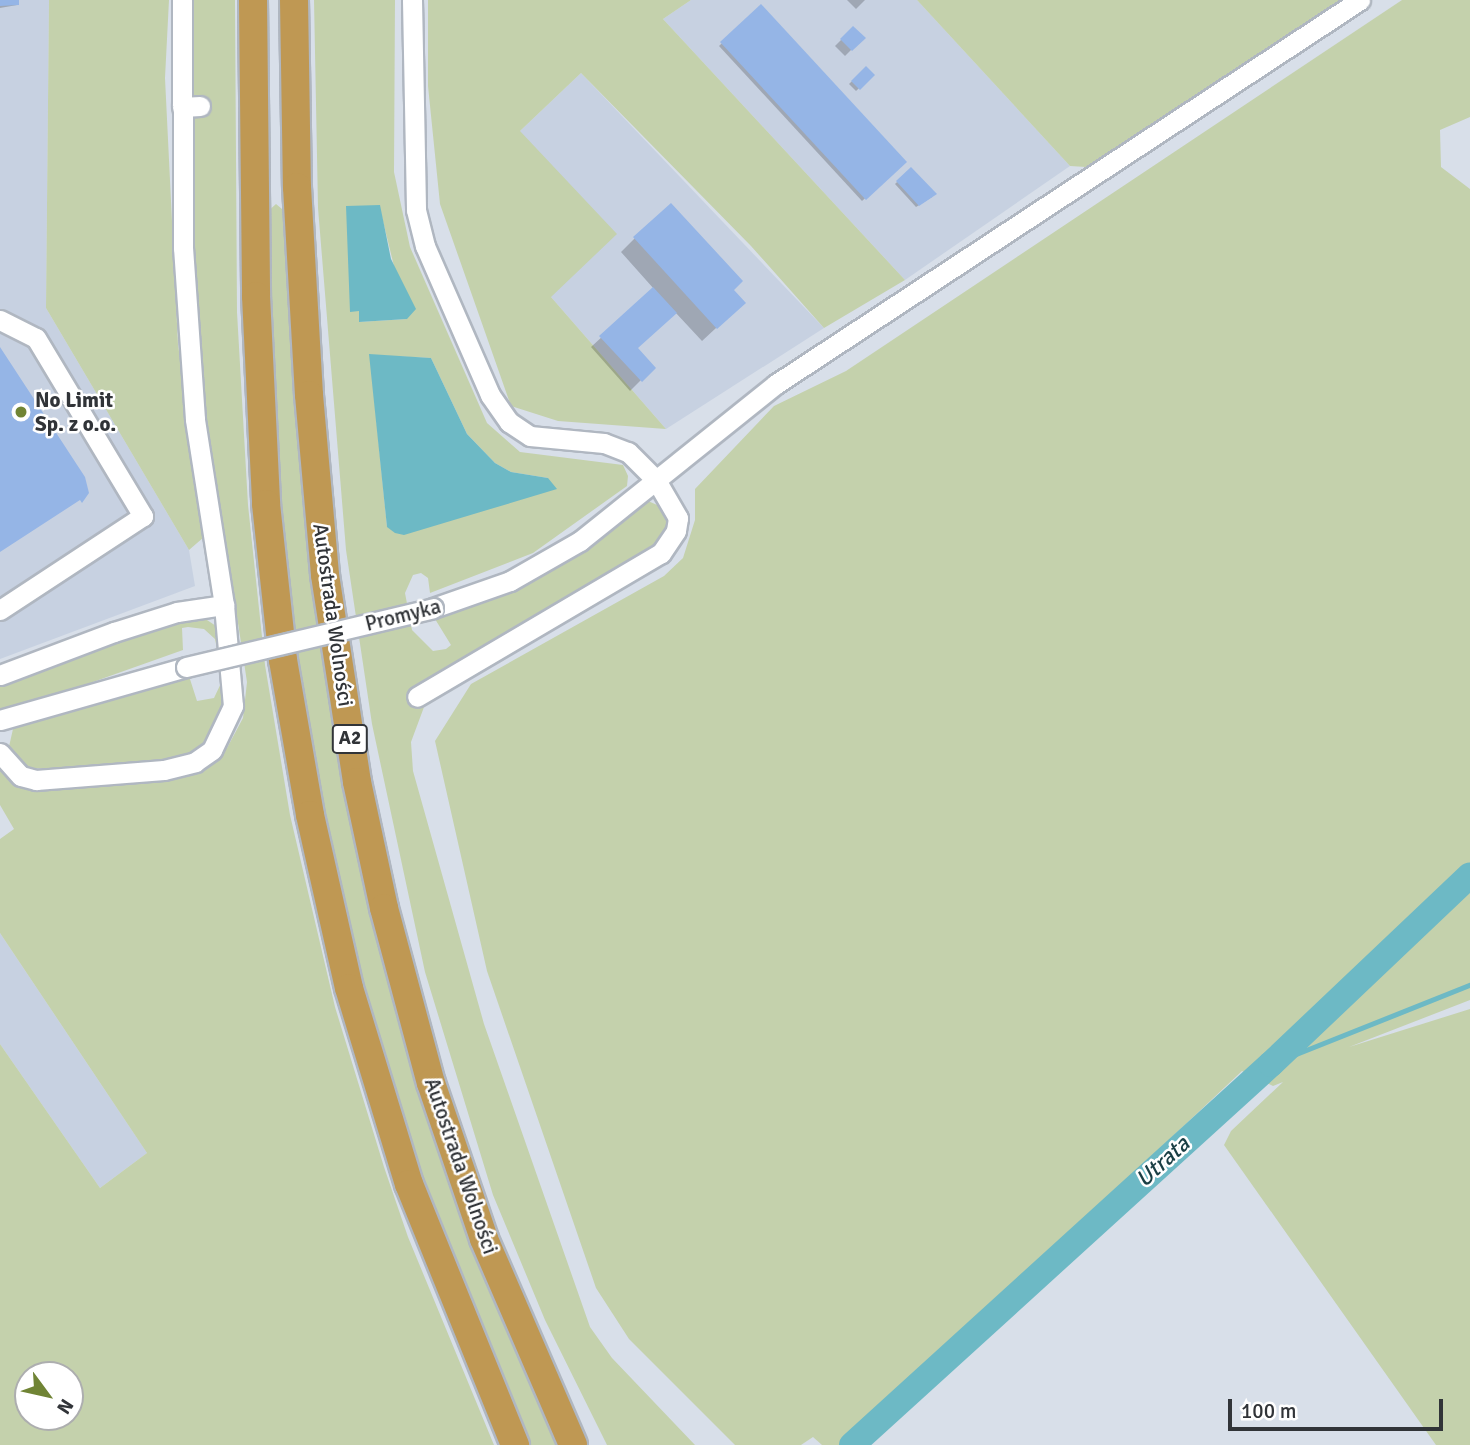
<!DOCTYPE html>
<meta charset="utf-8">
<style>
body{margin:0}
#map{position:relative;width:1470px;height:1445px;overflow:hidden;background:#d8dfe9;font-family:Signika,sans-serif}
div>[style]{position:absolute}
.built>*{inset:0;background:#c7d1e1}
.green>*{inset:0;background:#c4d1ac}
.water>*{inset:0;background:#6db9c5}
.shadow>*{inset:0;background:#0003}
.stream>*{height:4.5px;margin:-2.25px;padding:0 2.25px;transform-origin:2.25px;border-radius:2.25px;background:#6db9c5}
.river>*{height:26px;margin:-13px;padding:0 13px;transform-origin:13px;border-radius:13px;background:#6db9c5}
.building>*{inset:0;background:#95b5e6}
.roads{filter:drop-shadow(2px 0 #b0b7c1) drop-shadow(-2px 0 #b0b7c1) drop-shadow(0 2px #b0b7c1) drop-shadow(0 -2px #b0b7c1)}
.minor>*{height:19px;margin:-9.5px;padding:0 9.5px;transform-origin:9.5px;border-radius:9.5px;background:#fff}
.highway>*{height:28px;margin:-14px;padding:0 14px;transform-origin:14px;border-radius:14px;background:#bf9853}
.bridges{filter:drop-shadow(2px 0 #b0b7c1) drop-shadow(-2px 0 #b0b7c1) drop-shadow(0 2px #b0b7c1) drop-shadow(0 -2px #b0b7c1)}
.minor-bridge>*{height:19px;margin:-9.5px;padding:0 9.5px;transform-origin:9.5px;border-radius:9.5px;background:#fff}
.dots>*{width:19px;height:19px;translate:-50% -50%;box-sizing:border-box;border:4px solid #fff;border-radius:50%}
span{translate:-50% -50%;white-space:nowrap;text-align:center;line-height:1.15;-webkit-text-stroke:5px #fff;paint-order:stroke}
.shield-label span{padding:2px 5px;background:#fff;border:2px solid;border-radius:5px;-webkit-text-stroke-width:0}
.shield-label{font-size:19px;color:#313438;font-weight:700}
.poi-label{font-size:21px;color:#313438;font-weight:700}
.left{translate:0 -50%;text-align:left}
.street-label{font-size:21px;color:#313438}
.water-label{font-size:23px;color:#193e44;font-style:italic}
.north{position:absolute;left:14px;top:1361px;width:70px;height:70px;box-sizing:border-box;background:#fff;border:2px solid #adaeaf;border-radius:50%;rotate:123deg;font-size:19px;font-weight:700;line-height:28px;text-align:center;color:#313438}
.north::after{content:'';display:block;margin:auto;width:24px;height:32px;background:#708435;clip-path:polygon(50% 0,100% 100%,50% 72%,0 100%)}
.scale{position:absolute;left:1228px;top:1399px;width:215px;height:32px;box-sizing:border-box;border:4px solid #313438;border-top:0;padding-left:9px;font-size:21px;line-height:24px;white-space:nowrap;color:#313438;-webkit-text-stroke:5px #fff;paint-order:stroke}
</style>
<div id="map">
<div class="built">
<i style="clip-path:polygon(0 0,49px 0,46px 308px,189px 550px,195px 586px,0 659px)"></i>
<i style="clip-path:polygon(691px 0,917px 0,1070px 166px,905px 280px,663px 19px)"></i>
<i style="clip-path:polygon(581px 73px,824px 328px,666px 429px,551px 297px,520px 131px)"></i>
<i style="clip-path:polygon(0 933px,147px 1153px,100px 1188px,0 1044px)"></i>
</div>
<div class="green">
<i style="clip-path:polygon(49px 0,169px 0,165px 78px,178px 344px,204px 537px,189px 550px,46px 308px)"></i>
<i style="clip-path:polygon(evenodd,187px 0,235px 0,237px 312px,248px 505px,265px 665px,290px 815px,335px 1007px,384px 1167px,408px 1237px,494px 1445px,0 1445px,0 1044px,100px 1188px,147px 1153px,0 933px,0 839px,14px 829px,0 805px,0 770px,22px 787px,53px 788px,212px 761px,227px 748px,243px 718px,247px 682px,197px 354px,187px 189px,187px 0,28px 1375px,70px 1375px,70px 1417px,28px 1417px,28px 1375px)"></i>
<i style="clip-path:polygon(evenodd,314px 0,395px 0,394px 172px,410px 247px,487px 423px,520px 452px,623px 465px,628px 476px,627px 486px,533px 553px,430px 593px,428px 578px,421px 573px,413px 575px,405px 593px,412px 630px,433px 651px,446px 649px,451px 645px,435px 619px,528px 583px,562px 564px,648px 501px,664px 508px,669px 529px,652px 550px,415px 686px,411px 705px,427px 699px,411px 742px,413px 771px,484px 1024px,590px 1327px,612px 1358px,695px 1445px,607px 1445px,545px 1320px,493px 1195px,425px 972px,372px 724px,346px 550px,318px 208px,314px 0,379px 205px,407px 319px,359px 322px,359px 311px,379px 205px,314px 0,370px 355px,431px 358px,467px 434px,495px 463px,511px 472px,548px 478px,387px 527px,370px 355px)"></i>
<i style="clip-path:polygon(428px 0,691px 0,663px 19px,905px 280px,824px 328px,751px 246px,581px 73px,520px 131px,617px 234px,551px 297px,666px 429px,558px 421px,511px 406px,440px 204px,428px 86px)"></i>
<i style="clip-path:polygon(917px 0,1341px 0,1086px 167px,1070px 166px)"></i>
<i style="clip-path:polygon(1402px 0,1470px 0,1470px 117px,1440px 130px,1441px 167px,1470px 189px,1470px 1000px,1349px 1047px,1470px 1009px,1470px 1445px,1436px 1445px,1224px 1145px,1231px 1131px,1283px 1082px,1273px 1086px,1242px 1071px,845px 1445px,822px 1445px,813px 1437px,801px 1445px,735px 1445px,629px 1339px,596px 1288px,487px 971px,435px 741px,471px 684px,664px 576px,683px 558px,695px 520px,695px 489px,774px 406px,846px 371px)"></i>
<i style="clip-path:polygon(276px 204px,288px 214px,355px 810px,564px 1445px,524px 1445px,444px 1257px,343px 928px,284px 601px,265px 214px)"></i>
<i style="clip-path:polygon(195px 612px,219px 628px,231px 680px,214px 737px,196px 752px,167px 763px,71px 772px,26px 767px,8px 751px,13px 729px,26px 718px,189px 676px,197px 701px,214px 698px,223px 679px,215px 639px,204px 629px,188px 627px,182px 628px,183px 650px,0 715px,0 682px)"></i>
</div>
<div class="water">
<i style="clip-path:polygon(380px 205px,391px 259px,416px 309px,407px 319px,359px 322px,359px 311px,350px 312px,346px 206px)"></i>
<i style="clip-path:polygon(369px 354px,431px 358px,467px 434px,495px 463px,511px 472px,548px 478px,557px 489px,404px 535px,395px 533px,387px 527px)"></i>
</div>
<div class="shadow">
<i style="clip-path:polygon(0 0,17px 0,17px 5px,0 8px)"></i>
<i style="clip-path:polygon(847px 0,865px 0,856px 9px)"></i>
<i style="clip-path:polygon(761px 6px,905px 162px,862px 201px,719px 46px)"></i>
<i style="clip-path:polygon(853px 28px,863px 38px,845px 56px,835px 46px)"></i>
<i style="clip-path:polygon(866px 68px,873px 75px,856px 91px,849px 84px)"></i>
<i style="clip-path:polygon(911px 169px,932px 197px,916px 207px,895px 184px)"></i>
<i style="clip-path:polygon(635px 238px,732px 290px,743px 303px,702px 341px,675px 312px,636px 348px,653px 368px,630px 391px,591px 347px,654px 289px,621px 252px)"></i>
</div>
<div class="stream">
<i style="left:1271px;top:1064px;width:214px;rotate:-21.7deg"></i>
</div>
<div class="river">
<i style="left:852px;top:1445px;width:566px;rotate:-42.28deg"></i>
<i style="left:1271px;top:1064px;width:274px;rotate:-43.5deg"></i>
</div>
<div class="building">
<i style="clip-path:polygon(0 0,19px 0,19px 5px,0 6px)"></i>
<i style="clip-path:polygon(761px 4px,907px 162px,866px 200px,720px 42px)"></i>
<i style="clip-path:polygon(853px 26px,866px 38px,852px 51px,840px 39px)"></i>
<i style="clip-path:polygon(866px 66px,875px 75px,860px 90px,851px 81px)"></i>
<i style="clip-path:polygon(911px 167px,937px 194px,919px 206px,896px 181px)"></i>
<i style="clip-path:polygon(671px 203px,743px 281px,734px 290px,746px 303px,717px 329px,633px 237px)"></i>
<i style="clip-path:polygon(653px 287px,677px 313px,638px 348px,656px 368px,642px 382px,599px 336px)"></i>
<i style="clip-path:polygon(0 347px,85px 477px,89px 493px,82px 503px,80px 500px,0 552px)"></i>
</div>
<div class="roads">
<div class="minor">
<i style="left:412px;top:0;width:210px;rotate:88.9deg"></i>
<i style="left:416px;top:210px;width:37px;rotate:76deg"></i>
<i style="left:425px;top:246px;width:163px;rotate:66.4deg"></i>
<i style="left:490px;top:395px;width:33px;rotate:55deg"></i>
<i style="left:509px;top:422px;width:25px;rotate:34deg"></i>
<i style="left:530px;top:436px;width:74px;rotate:5.4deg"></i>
<i style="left:604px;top:443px;width:26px;rotate:21deg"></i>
<i style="left:628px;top:452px;width:40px;rotate:45deg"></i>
<i style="left:656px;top:480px;width:44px;rotate:59.9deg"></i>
<i style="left:678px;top:518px;width:13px;rotate:99deg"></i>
<i style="left:676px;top:531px;width:27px;rotate:124deg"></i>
<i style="left:661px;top:553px;width:283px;rotate:149.5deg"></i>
<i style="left:182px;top:107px;width:18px;rotate:-3deg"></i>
<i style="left:0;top:320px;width:40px;rotate:26.6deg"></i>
<i style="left:36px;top:338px;width:208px;rotate:59deg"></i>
<i style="left:143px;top:516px;width:171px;rotate:146.7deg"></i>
<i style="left:433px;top:608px;width:82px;rotate:-19.3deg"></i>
<i style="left:510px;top:581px;width:81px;rotate:-29.7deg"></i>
<i style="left:580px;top:541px;width:251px;rotate:-38.7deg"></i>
<i style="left:776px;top:384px;width:699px;rotate:-33.33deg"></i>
<i style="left:0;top:675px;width:122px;rotate:-20.7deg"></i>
<i style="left:114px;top:632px;width:66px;rotate:-17.6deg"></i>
<i style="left:177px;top:612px;width:48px;rotate:-8.5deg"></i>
<i style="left:0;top:720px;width:193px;rotate:-15.9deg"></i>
<i style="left:0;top:753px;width:31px;rotate:48deg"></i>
<i style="left:21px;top:776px;width:16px;rotate:15deg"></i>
<i style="left:36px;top:780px;width:128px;rotate:-4.5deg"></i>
<i style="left:164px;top:770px;width:32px;rotate:-14deg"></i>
<i style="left:195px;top:762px;width:21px;rotate:-35deg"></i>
<i style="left:212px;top:750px;width:49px;rotate:-64.5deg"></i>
<i style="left:233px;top:706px;width:101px;rotate:-95.1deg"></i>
<i style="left:224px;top:605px;width:188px;rotate:-98.9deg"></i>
<i style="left:195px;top:419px;width:171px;rotate:-94deg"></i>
<i style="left:183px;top:248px;width:248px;rotate:-90.2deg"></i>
</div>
<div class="highway">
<i style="left:253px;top:0;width:296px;rotate:89.4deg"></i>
<i style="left:256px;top:296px;width:208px;rotate:87.2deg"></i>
<i style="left:266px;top:504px;width:157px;rotate:83.8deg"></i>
<i style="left:283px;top:660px;width:157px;rotate:80.1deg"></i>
<i style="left:310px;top:815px;width:177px;rotate:77.3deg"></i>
<i style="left:349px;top:988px;width:205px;rotate:73deg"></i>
<i style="left:409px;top:1184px;width:282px;rotate:67.9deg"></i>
<i style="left:294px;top:0;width:187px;rotate:89.1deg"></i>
<i style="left:297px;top:187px;width:208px;rotate:86.7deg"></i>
<i style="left:309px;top:395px;width:181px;rotate:84.9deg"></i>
<i style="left:325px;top:575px;width:209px;rotate:81.2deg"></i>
<i style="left:357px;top:782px;width:129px;rotate:77.9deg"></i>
<i style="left:384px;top:908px;width:181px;rotate:75deg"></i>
<i style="left:431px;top:1083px;width:165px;rotate:71.2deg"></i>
<i style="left:484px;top:1239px;width:224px;rotate:66.6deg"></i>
</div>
</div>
<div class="bridges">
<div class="minor-bridge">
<i style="left:186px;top:667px;width:254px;rotate:-13.4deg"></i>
</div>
</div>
<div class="dots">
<i style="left:21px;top:412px;background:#708435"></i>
</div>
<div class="shield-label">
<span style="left:350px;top:739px">A2</span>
</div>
<div class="poi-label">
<span class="left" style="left:35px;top:412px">No Limit<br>Sp. z o.o.</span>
</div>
<div class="street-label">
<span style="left:333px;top:615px;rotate:82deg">Autostrada Wolności</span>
<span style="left:403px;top:615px;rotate:-14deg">Promyka</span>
<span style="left:461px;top:1166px;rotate:71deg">Autostrada Wolności</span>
</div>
<div class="water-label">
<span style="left:1163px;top:1162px;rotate:-42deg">Utrata</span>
</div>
<div class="north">N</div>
<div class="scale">100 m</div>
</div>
